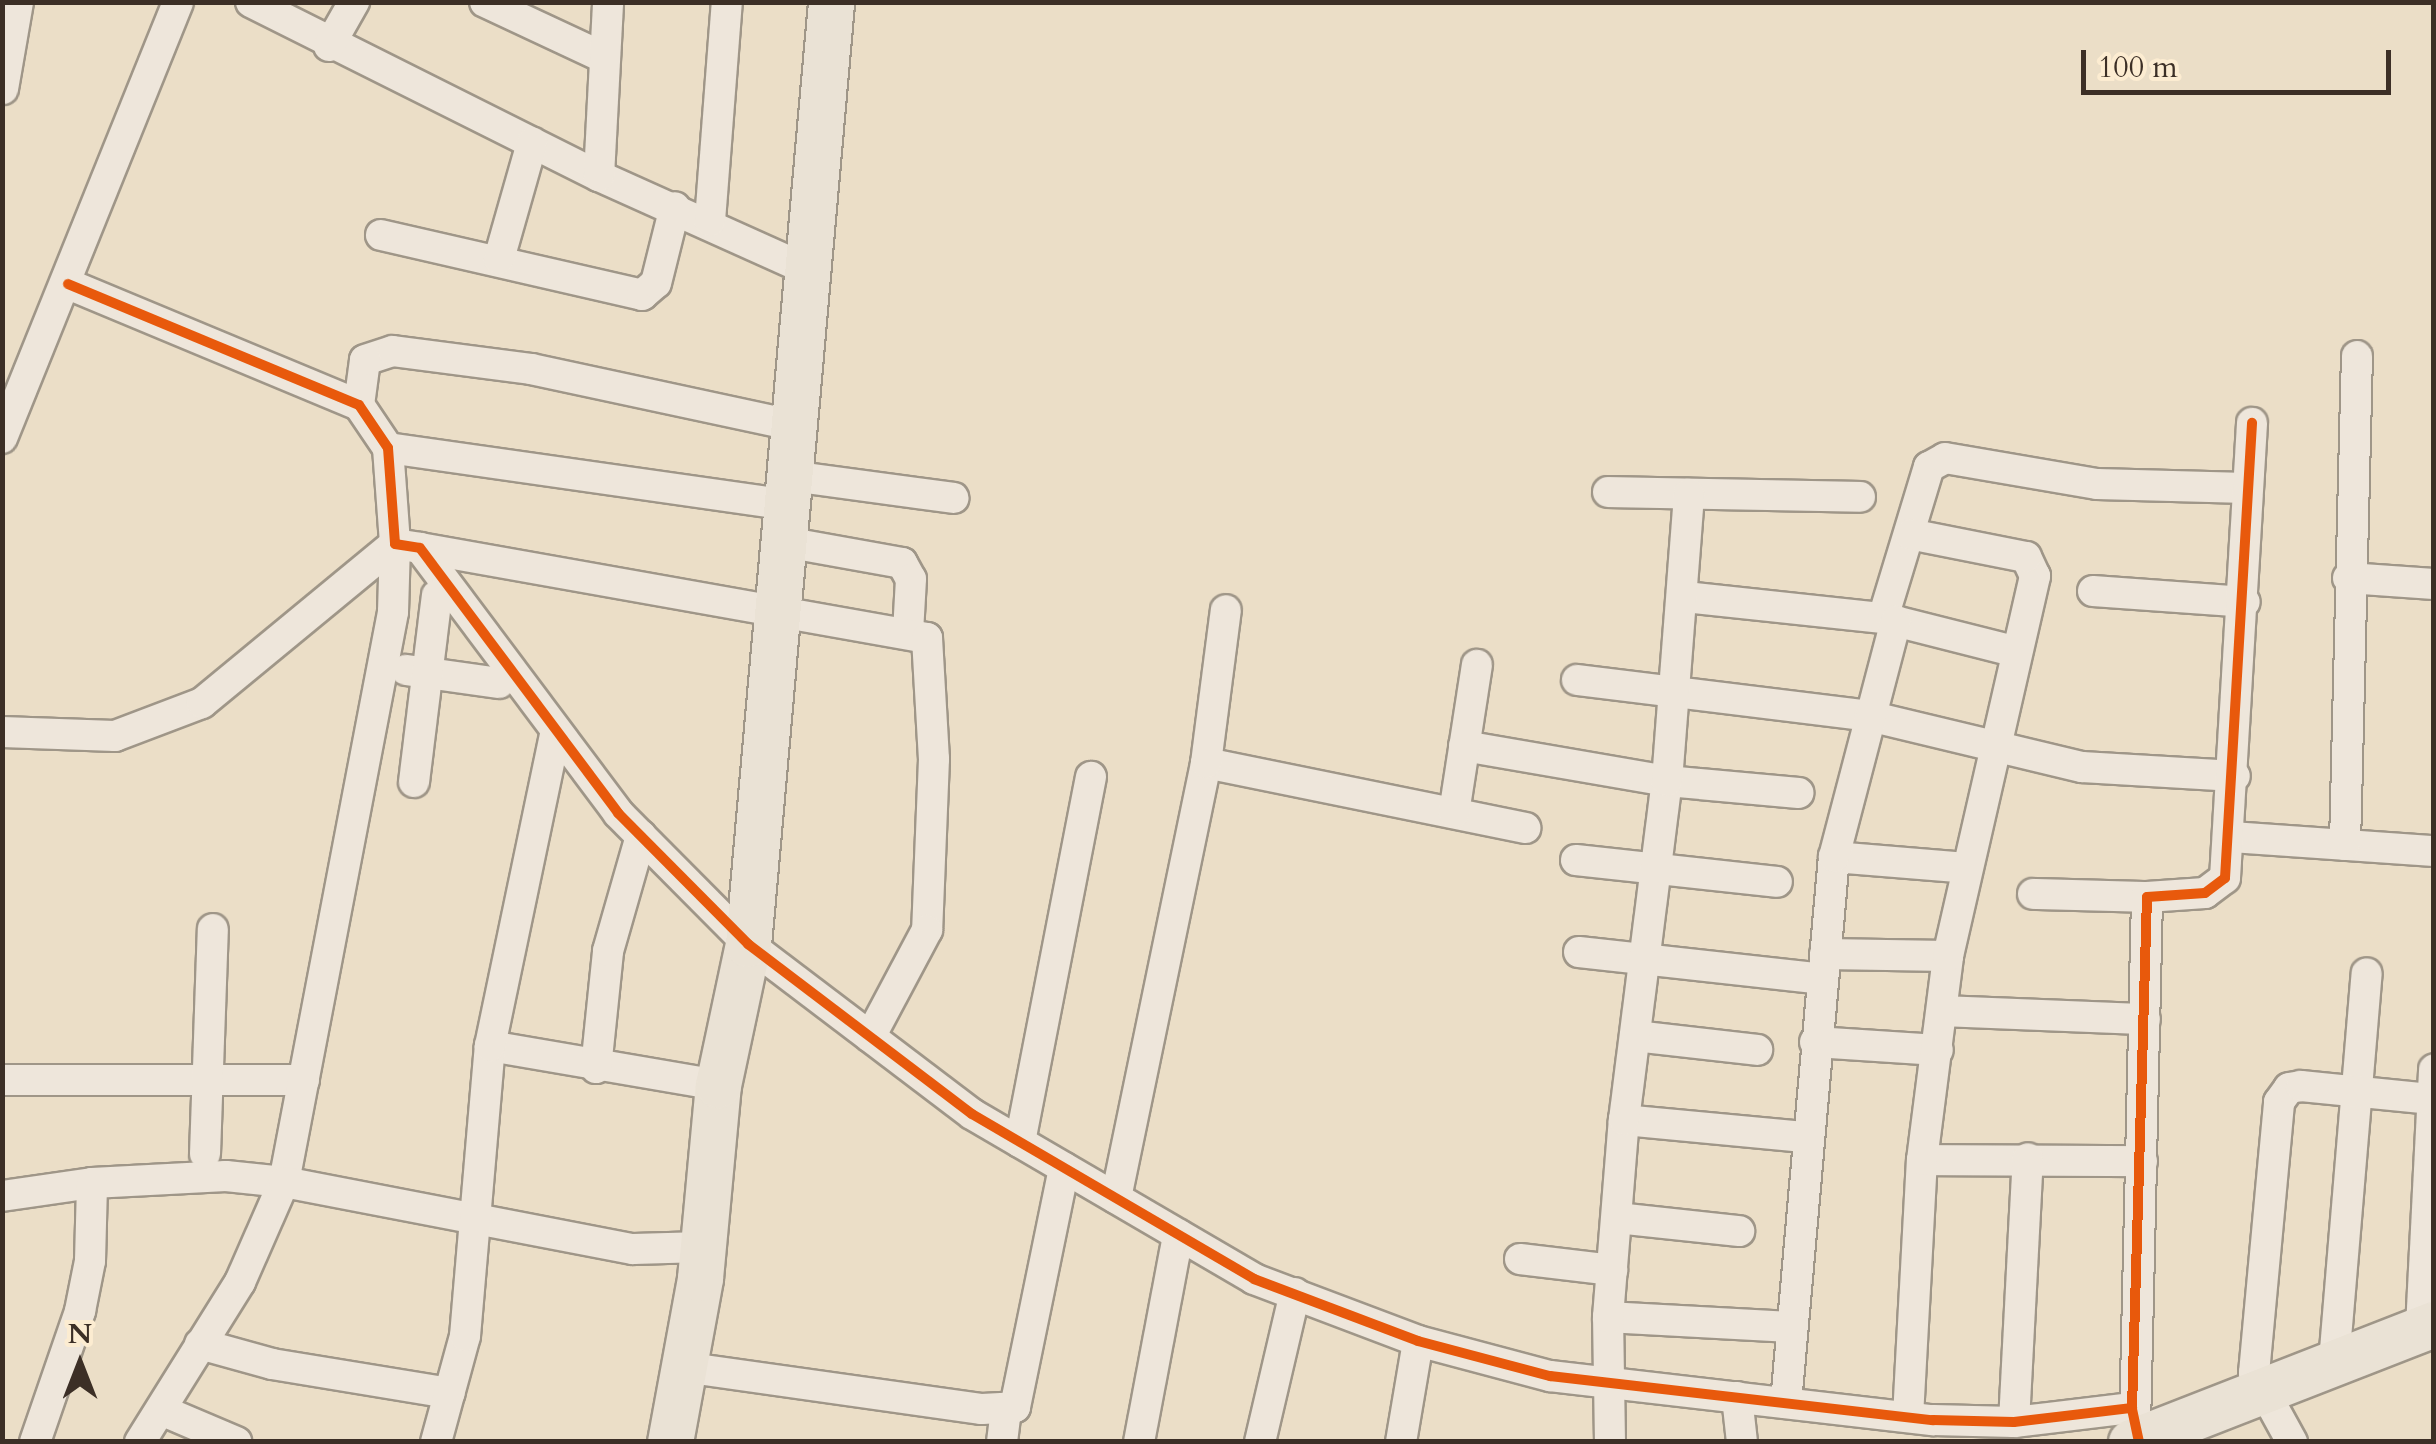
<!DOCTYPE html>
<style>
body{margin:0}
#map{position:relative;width:2436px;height:1444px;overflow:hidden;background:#ebdec7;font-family:Cardo,serif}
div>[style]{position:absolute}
.roads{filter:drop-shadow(2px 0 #9f9688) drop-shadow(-2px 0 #9f9688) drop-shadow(0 2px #9f9688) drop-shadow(0 -2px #9f9688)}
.minor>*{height:30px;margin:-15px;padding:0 15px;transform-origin:15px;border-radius:15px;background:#eee6db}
.highway>*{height:45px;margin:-22.5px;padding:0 22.5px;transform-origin:22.5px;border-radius:22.5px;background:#eae2d5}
.cycleway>*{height:10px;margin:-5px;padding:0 5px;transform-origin:5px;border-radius:5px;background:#e8590c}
span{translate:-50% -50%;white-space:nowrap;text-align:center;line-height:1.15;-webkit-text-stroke:8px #fcecd1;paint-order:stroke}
.frame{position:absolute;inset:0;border:5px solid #3c2f26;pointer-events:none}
.north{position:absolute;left:30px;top:1314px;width:100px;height:100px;-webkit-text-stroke:8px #fcecd1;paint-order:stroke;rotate:0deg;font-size:28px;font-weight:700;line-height:40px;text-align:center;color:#3c2f26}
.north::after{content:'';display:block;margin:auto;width:35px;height:45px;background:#3c2f26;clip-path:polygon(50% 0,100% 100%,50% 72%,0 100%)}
.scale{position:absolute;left:2081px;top:50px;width:310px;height:45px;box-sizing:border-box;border:5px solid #3c2f26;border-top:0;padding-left:12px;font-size:30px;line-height:35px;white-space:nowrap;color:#3c2f26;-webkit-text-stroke:8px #fcecd1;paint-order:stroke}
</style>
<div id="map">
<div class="roads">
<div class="minor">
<i style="left:251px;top:2px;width:389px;rotate:26.6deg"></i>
<i style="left:599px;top:176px;width:231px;rotate:24.2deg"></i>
<i style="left:485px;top:2px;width:132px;rotate:25deg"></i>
<i style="left:329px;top:46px;width:51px;rotate:-60.4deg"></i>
<i style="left:3px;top:89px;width:88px;rotate:-80.2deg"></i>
<i style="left:599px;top:176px;width:174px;rotate:-87deg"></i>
<i style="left:710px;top:221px;width:220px;rotate:-85.6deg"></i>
<i style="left:381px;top:235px;width:268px;rotate:12.9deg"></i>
<i style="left:642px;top:295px;width:18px;rotate:-41deg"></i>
<i style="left:656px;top:283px;width:78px;rotate:-76deg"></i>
<i style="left:499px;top:259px;width:121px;rotate:-74.1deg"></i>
<i style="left:68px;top:284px;width:315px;rotate:22.6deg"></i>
<i style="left:359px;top:405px;width:52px;rotate:56deg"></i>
<i style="left:388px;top:448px;width:96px;rotate:85.8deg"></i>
<i style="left:395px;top:544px;width:25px;rotate:9deg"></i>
<i style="left:420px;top:548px;width:331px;rotate:53.2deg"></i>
<i style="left:618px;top:813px;width:185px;rotate:45.2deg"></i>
<i style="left:748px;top:944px;width:281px;rotate:37.2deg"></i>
<i style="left:972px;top:1114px;width:327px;rotate:30.3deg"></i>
<i style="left:1254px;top:1279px;width:175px;rotate:20.7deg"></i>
<i style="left:1418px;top:1341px;width:137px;rotate:14.9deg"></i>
<i style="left:1550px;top:1376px;width:386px;rotate:6.6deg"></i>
<i style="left:1933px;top:1420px;width:81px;rotate:1.4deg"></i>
<i style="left:2014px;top:1422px;width:119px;rotate:-6.8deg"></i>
<i style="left:359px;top:405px;width:45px;rotate:-82.4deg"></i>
<i style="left:365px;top:360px;width:29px;rotate:-18deg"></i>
<i style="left:393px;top:351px;width:139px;rotate:7.4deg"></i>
<i style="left:531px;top:369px;width:271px;rotate:12.1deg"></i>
<i style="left:2px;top:438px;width:470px;rotate:-68deg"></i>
<i style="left:388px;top:448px;width:404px;rotate:8.1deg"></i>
<i style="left:791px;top:476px;width:164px;rotate:7.7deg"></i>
<i style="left:1608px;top:492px;width:252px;rotate:1.1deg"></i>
<i style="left:785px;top:542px;width:119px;rotate:10.2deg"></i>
<i style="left:902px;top:563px;width:18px;rotate:61deg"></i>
<i style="left:911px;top:579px;width:53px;rotate:93.2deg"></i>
<i style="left:420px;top:548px;width:515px;rotate:10.07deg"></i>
<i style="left:927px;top:638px;width:121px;rotate:86.7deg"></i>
<i style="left:934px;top:759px;width:171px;rotate:92.3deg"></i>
<i style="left:927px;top:930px;width:121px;rotate:118deg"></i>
<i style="left:2348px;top:578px;width:86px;rotate:4deg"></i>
<i style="left:2093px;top:591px;width:152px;rotate:4.1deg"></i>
<i style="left:1685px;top:597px;width:199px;rotate:6.1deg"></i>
<i style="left:1883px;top:618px;width:134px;rotate:14.2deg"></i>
<i style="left:1883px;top:618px;width:158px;rotate:-73.1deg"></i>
<i style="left:1929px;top:467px;width:18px;rotate:-29deg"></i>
<i style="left:1945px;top:458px;width:154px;rotate:9.7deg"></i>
<i style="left:2097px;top:484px;width:150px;rotate:1.5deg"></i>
<i style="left:406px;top:670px;width:94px;rotate:8deg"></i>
<i style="left:1577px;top:680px;width:294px;rotate:7deg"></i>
<i style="left:1869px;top:716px;width:219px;rotate:13.5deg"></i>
<i style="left:2082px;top:767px;width:153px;rotate:3.4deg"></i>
<i style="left:2px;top:732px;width:113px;rotate:2deg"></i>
<i style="left:115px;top:736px;width:93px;rotate:-20.8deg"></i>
<i style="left:202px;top:703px;width:250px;rotate:-39.5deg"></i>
<i style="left:1464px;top:746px;width:206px;rotate:9.8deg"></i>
<i style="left:1667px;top:781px;width:132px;rotate:5.2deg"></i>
<i style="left:1206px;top:763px;width:326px;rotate:11.5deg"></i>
<i style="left:414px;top:782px;width:188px;rotate:-83deg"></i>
<i style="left:1454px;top:813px;width:150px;rotate:-81.2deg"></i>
<i style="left:2232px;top:837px;width:202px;rotate:4deg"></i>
<i style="left:2345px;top:845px;width:489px;rotate:-88.6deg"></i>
<i style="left:1834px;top:857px;width:133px;rotate:4.7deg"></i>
<i style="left:1576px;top:860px;width:202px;rotate:6.2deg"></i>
<i style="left:2033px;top:894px;width:114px;rotate:1.5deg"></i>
<i style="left:1579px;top:952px;width:244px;rotate:6.3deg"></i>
<i style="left:1825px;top:954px;width:123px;rotate:0.9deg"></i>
<i style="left:1944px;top:1011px;width:201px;rotate:2.3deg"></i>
<i style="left:1635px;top:1036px;width:123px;rotate:6.5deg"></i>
<i style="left:1815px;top:1042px;width:123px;rotate:3.7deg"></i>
<i style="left:490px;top:1046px;width:231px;rotate:9.7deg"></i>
<i style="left:596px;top:1068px;width:118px;rotate:-84.1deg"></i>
<i style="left:608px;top:951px;width:120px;rotate:-74deg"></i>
<i style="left:2px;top:1080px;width:302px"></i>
<i style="left:1624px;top:1120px;width:182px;rotate:5.4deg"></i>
<i style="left:1020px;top:1142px;width:372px;rotate:-79deg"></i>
<i style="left:205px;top:1154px;width:225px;rotate:-88deg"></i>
<i style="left:1922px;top:1160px;width:220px;rotate:0.3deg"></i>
<i style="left:2px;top:1196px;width:91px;rotate:-8.2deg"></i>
<i style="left:92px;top:1183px;width:134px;rotate:-3deg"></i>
<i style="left:226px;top:1176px;width:58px;rotate:5.9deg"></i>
<i style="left:284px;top:1182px;width:580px;rotate:-79.17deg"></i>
<i style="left:393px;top:612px;width:68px;rotate:-88.3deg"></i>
<i style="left:1116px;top:1198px;width:444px;rotate:-78.3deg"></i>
<i style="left:1206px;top:763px;width:154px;rotate:-82.6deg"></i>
<i style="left:1617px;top:1218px;width:123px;rotate:6.1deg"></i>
<i style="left:1520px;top:1259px;width:93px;rotate:6.8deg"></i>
<i style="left:1608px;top:1317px;width:182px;rotate:3.1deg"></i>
<i style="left:2421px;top:1328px;width:259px;rotate:-87.1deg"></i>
<i style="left:200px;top:1344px;width:75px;rotate:15.5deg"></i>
<i style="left:272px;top:1364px;width:180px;rotate:9.3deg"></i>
<i style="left:2334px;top:1362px;width:390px;rotate:-85.2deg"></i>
<i style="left:683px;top:1367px;width:302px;rotate:8deg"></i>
<i style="left:982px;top:1409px;width:33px;rotate:-3deg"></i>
<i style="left:1015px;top:1407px;width:244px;rotate:-78.4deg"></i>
<i style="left:1737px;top:1397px;width:45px;rotate:83.7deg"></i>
<i style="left:1786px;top:1403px;width:548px;rotate:-84.98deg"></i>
<i style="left:1834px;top:857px;width:244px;rotate:-75.3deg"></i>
<i style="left:161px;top:1410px;width:82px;rotate:23.1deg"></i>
<i style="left:1908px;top:1417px;width:257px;rotate:-86.9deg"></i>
<i style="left:1922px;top:1160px;width:206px;rotate:-82.7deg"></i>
<i style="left:1948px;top:956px;width:390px;rotate:-77.1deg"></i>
<i style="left:2035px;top:576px;width:21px;rotate:-115deg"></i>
<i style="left:2026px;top:557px;width:118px;rotate:-168.8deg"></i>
<i style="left:2014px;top:1422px;width:264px;rotate:-87deg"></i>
<i style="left:2135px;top:1427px;width:530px;rotate:-88.7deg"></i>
<i style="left:2147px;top:897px;width:58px;rotate:-3.9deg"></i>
<i style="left:2205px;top:893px;width:25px;rotate:-37deg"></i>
<i style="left:2225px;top:878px;width:456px;rotate:-86.6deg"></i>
<i style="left:35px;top:1442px;width:139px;rotate:-71deg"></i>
<i style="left:80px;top:1311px;width:51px;rotate:-78.7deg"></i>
<i style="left:90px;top:1261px;width:78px;rotate:-88.5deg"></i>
<i style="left:140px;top:1442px;width:189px;rotate:-58deg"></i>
<i style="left:240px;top:1282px;width:109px;rotate:-66.3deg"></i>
<i style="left:284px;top:1182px;width:355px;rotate:10.9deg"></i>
<i style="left:633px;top:1249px;width:70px;rotate:-1.6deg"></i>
<i style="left:436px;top:1442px;width:110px;rotate:-74.7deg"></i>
<i style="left:465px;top:1336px;width:291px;rotate:-85.1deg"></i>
<i style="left:490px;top:1046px;width:317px;rotate:-78.2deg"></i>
<i style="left:1002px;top:1442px;width:31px;rotate:-83deg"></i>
<i style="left:1139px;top:1442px;width:211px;rotate:-79.3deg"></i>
<i style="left:1260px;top:1442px;width:153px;rotate:-76.8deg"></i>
<i style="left:1401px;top:1442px;width:102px;rotate:-80.4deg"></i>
<i style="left:1610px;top:1442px;width:125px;rotate:-90.9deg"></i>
<i style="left:1608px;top:1317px;width:198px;rotate:-85.4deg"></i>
<i style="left:1624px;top:1120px;width:342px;rotate:-82.8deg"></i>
<i style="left:1667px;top:781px;width:288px;rotate:-85.6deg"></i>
<i style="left:2292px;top:1442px;width:79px;rotate:-118.8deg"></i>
<i style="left:2254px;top:1373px;width:272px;rotate:-84.7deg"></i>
<i style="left:2279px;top:1102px;width:17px;rotate:-54deg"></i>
<i style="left:2289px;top:1088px;width:12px;rotate:-9deg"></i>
<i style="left:2301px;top:1086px;width:132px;rotate:5.7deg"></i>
</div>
<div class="highway">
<i style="left:670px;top:1442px;width:167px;rotate:-79.6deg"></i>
<i style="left:700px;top:1278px;width:194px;rotate:-84.7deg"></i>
<i style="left:718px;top:1085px;width:144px;rotate:-78deg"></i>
<i style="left:748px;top:944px;width:946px;rotate:-84.96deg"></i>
<i style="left:2131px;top:1442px;width:325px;rotate:-21.3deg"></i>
</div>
</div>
<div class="cycleway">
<i style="left:68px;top:284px;width:315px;rotate:22.6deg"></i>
<i style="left:359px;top:405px;width:52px;rotate:56deg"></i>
<i style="left:388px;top:448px;width:96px;rotate:85.8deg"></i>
<i style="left:395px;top:544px;width:25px;rotate:9deg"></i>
<i style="left:420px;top:548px;width:331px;rotate:53.2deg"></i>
<i style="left:618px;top:813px;width:185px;rotate:45.2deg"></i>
<i style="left:748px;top:944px;width:281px;rotate:37.2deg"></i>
<i style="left:972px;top:1114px;width:327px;rotate:30.3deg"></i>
<i style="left:1254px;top:1279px;width:175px;rotate:20.7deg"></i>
<i style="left:1418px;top:1341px;width:137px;rotate:14.9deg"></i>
<i style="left:1550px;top:1376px;width:386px;rotate:6.6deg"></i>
<i style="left:1933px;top:1420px;width:81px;rotate:1.4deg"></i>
<i style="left:2014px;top:1422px;width:119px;rotate:-6.8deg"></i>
<i style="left:2139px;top:1442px;width:35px;rotate:-102deg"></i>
<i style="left:2132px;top:1408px;width:511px;rotate:-88.32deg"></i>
<i style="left:2147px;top:897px;width:58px;rotate:-3.9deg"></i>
<i style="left:2205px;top:893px;width:25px;rotate:-37deg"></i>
<i style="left:2225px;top:878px;width:456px;rotate:-86.6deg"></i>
</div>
<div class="frame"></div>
<div class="north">N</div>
<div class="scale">100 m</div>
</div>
